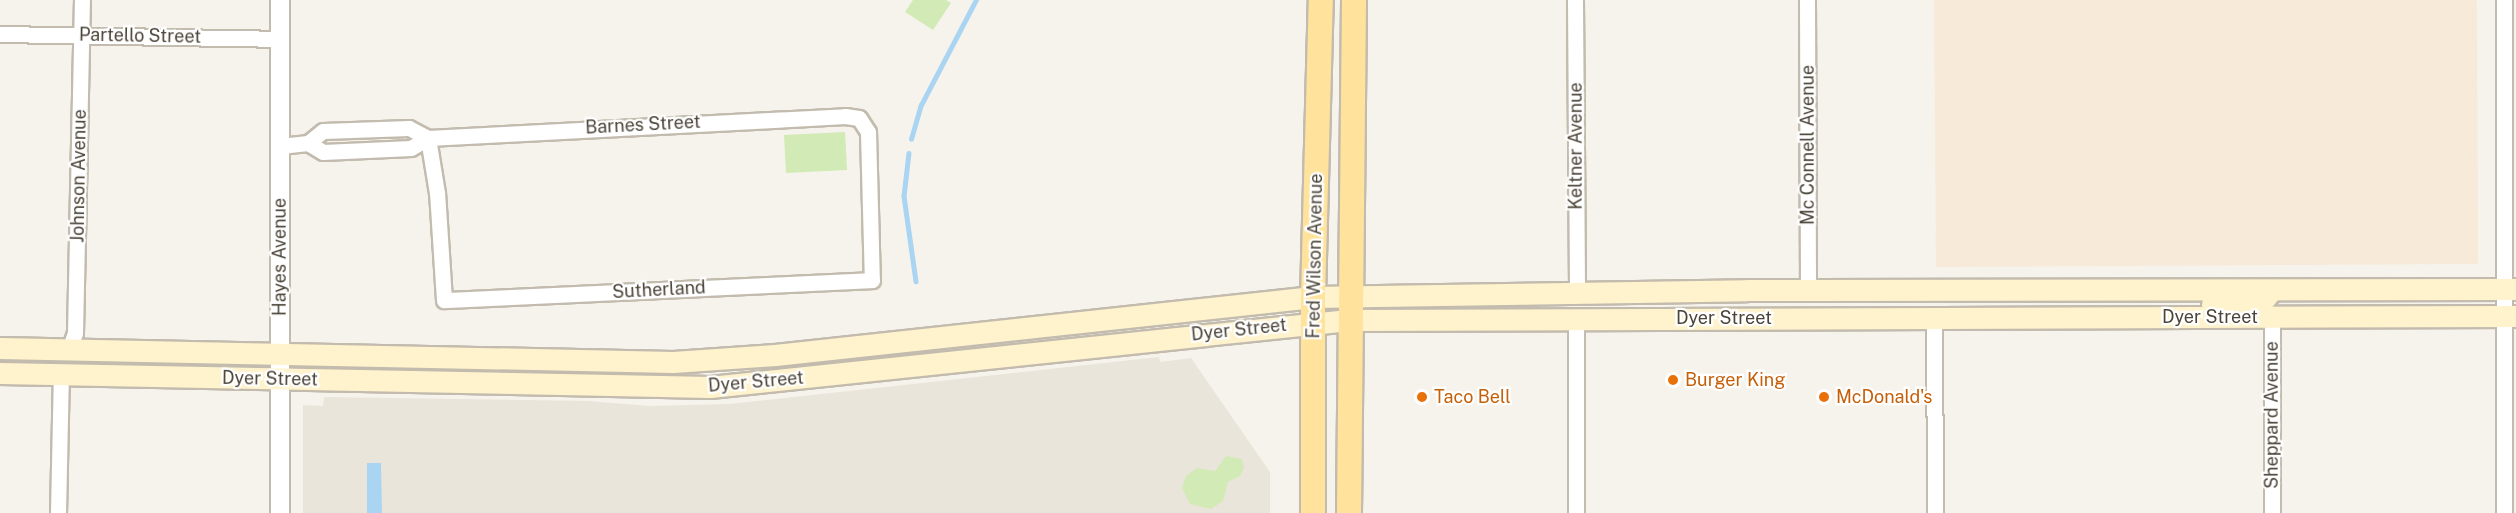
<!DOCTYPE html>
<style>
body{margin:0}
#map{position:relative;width:2516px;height:513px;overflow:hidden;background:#f6f3ec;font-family:"Public Sans",sans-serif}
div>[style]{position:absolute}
.residential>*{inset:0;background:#eae5da}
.commercial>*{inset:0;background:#f7ead8}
.green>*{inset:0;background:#d2eab5}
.water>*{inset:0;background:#a9d4f2}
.stream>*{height:4.5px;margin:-2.25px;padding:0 2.25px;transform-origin:2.25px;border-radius:2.25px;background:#a9d4f2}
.roads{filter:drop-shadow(2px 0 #c2bbae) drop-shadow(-2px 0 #c2bbae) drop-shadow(0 2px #c2bbae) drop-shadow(0 -2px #c2bbae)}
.minor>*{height:15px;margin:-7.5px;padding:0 7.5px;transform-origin:7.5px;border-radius:7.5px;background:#fff}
.tertiary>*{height:18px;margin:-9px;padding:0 9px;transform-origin:9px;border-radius:9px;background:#fff}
.secondary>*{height:21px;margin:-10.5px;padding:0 10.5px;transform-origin:10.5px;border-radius:10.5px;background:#fff3cd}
.primary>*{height:24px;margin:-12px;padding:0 12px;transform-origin:12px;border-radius:12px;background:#ffe39c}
.dots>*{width:16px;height:16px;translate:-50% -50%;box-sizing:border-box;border:3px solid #fff;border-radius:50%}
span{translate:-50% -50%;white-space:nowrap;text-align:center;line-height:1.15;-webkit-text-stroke:4.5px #fff;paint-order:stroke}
.street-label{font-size:18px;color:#4b4439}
.food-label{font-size:18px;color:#c56008}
.left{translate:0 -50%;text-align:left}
</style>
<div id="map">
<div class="residential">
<i style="clip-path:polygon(1159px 357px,1160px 362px,1191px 358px,1270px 472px,1270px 513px,303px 513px,303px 405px,323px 406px,324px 397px,588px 401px,650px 406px,729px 404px)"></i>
</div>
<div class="commercial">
<i style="clip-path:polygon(1934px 0,2477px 0,2478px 264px,1936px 267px)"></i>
</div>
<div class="green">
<i style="clip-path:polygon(913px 0,946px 0,951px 3px,933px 30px,905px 12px)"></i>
<i style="clip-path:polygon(845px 132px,847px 170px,786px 173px,784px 135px)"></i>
<i style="clip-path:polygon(1226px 456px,1242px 459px,1244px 468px,1240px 476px,1228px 482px,1223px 501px,1211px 509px,1190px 504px,1182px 488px,1186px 476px,1197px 468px,1215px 471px)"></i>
</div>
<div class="water">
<i style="clip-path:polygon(367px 463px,381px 463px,382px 513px,367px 513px)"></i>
</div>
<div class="stream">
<i style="left:911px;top:139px;width:35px;rotate:-74deg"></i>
<i style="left:921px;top:105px;width:119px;rotate:-62.4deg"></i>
<i style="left:909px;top:153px;width:43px;rotate:96.6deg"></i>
<i style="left:904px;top:196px;width:86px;rotate:82deg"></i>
</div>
<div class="roads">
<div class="minor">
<i style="left:1575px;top:0;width:292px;rotate:89.6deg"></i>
<i style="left:1807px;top:0;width:290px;rotate:89.8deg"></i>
<i style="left:2504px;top:0;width:513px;rotate:90deg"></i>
<i style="left:0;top:34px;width:280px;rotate:1deg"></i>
<i style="left:845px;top:116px;width:14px;rotate:8deg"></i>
<i style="left:859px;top:118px;width:17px;rotate:57deg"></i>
<i style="left:868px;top:132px;width:148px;rotate:88.5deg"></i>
<i style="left:872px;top:280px;width:428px;rotate:177.3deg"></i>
<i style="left:444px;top:300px;width:107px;rotate:-93.7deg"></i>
<i style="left:437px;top:193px;width:56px;rotate:-99.3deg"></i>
<i style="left:428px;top:138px;width:418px;rotate:-3deg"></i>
<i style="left:409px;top:128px;width:21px;rotate:28deg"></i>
<i style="left:428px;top:138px;width:20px;rotate:150deg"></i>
<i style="left:411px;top:148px;width:88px;rotate:177.4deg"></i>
<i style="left:323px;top:152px;width:17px;rotate:-149deg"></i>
<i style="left:308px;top:143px;width:19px;rotate:-39deg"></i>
<i style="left:323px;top:131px;width:86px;rotate:-2deg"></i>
<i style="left:280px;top:146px;width:28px;rotate:-6deg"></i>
<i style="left:2272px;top:317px;width:196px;rotate:90deg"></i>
<i style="left:1934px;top:318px;width:195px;rotate:89.7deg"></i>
<i style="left:69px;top:350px;width:18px;rotate:-71deg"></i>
<i style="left:75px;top:333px;width:333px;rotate:-88.8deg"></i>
<i style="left:58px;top:513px;width:139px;rotate:-88.8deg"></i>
<i style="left:1576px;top:513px;width:194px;rotate:-90deg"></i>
</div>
<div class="tertiary">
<i style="left:280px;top:513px;width:513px;rotate:-90deg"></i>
</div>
<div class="secondary">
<i style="left:2212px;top:304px;width:50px;rotate:-2.3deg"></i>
<i style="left:2262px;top:302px;width:14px;rotate:-51deg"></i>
<i style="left:0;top:348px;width:673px;rotate:1.19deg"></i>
<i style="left:673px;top:362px;width:102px;rotate:-3.9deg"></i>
<i style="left:775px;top:355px;width:541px;rotate:-6.15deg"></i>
<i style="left:1313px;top:297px;width:434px;rotate:-0.9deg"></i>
<i style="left:1747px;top:290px;width:769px;rotate:-0.07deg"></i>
<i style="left:0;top:373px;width:710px;rotate:1.13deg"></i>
<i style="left:710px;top:387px;width:642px;rotate:-5.99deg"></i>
<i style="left:1348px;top:320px;width:1168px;rotate:-0.2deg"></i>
</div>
<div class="primary">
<i style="left:1313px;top:513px;width:216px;rotate:-90deg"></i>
<i style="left:1313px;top:297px;width:297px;rotate:-88.5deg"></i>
<i style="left:1349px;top:513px;width:513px;rotate:-89.44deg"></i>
</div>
</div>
<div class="dots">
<i style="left:1673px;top:380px;background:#e8710a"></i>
<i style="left:1422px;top:397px;background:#e8710a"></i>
<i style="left:1824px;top:397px;background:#e8710a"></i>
</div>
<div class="street-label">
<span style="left:140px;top:36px;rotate:1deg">Partello Street</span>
<span style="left:643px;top:125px;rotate:-3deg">Barnes Street</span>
<span style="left:1808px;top:145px;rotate:-90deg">Mc Connell Avenue</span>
<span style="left:1576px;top:146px;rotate:-90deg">Keltner Avenue</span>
<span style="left:79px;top:176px;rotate:-89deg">Johnson Avenue</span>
<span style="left:1315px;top:256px;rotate:-89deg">Fred Wilson Avenue</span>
<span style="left:280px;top:257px;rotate:-90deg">Hayes Avenue</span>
<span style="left:659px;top:290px;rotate:-3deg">Sutherland</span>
<span style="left:2210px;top:317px">Dyer Street</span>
<span style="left:1724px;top:318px">Dyer Street</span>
<span style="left:1239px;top:330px;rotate:-6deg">Dyer Street</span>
<span style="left:270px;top:379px;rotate:1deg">Dyer Street</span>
<span style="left:756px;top:382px;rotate:-5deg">Dyer Street</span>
<span style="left:2272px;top:415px;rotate:-90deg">Sheppard Avenue</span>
</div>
<div class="food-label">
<span class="left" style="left:1685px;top:380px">Burger King</span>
<span class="left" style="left:1434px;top:397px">Taco Bell</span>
<span class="left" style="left:1836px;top:397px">McDonald's</span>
</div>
</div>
